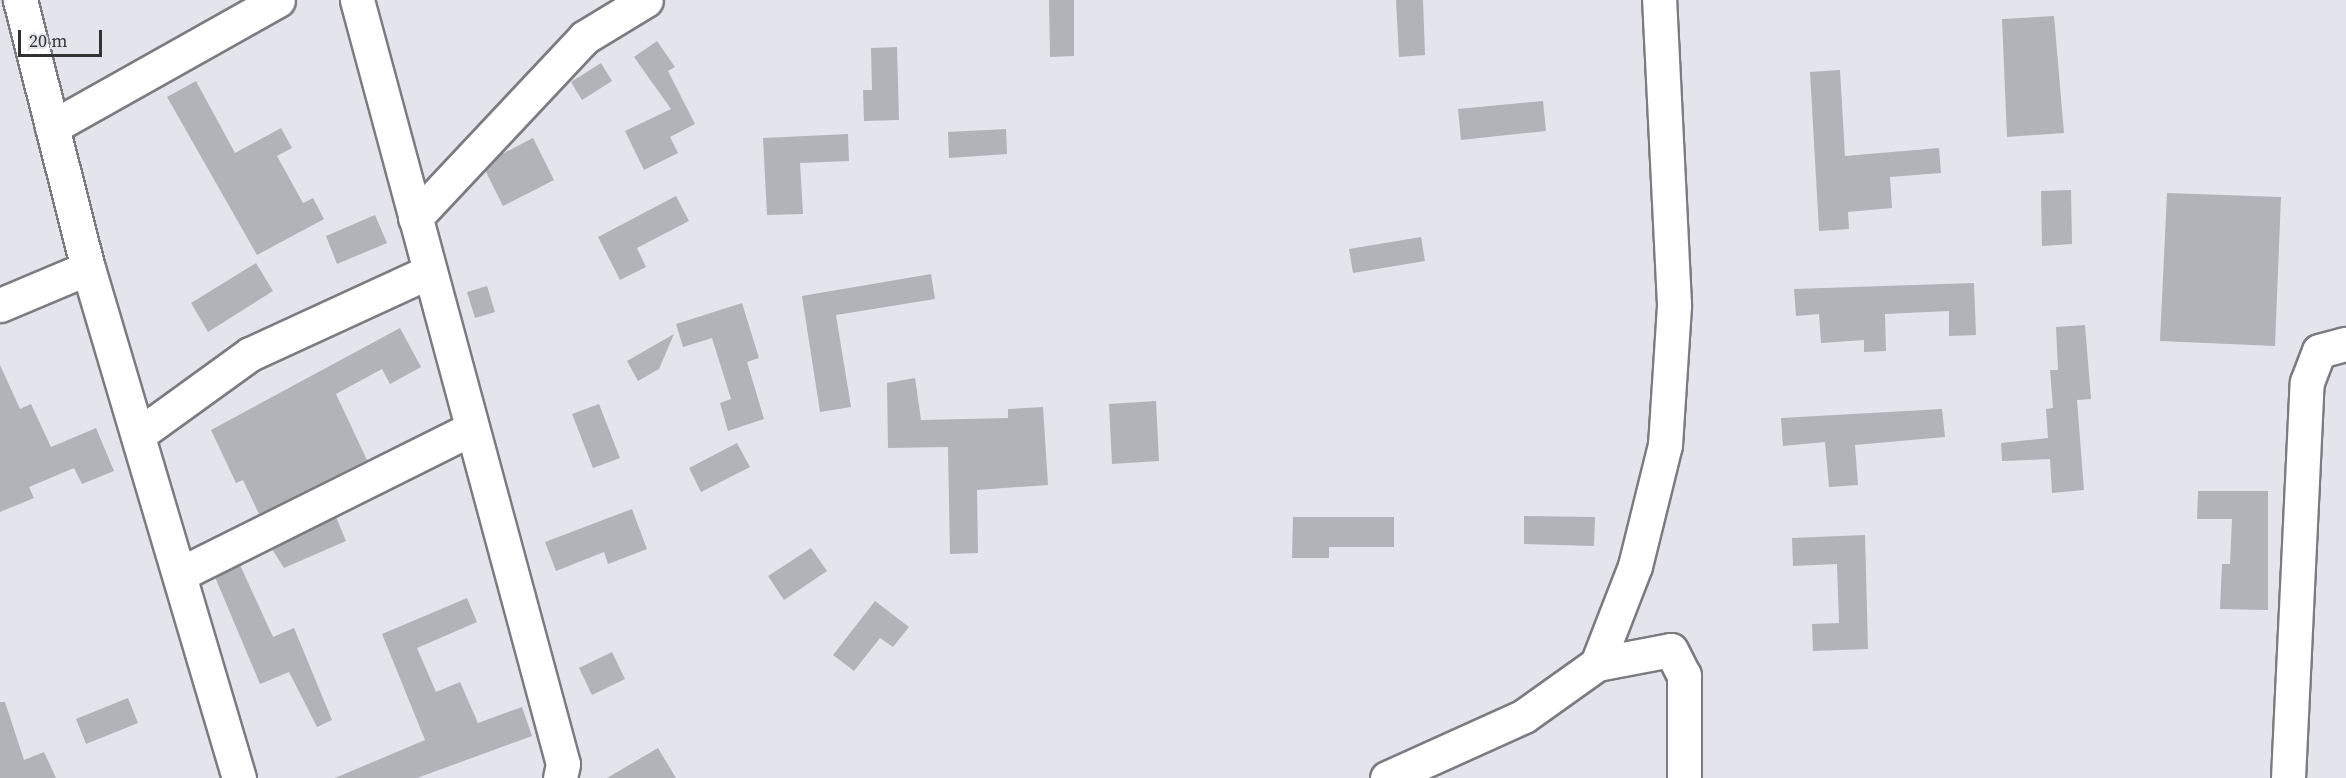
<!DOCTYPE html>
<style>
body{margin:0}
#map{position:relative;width:2346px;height:778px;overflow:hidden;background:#e4e4ec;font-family:"Source Serif 4",serif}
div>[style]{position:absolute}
.building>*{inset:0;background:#b2b2b9}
.roads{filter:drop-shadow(2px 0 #7b7b82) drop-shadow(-2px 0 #7b7b82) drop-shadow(0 2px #7b7b82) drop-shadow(0 -2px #7b7b82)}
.minor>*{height:33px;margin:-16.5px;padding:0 16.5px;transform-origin:16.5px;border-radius:16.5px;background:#fff}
span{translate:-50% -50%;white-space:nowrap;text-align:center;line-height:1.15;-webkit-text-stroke:4.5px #e4e4ec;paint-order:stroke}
.scale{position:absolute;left:18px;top:30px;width:84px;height:27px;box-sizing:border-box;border:3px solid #323235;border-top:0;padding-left:8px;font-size:18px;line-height:21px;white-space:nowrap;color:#323235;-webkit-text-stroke:4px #e4e4ec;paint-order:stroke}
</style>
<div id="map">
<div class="building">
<i style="clip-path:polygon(1049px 0,1074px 0,1074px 56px,1050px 57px)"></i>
<i style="clip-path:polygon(1396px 0,1423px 0,1425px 55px,1399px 57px)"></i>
<i style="clip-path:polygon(2054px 16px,2064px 133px,2007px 137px,2002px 19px)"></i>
<i style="clip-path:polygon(657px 41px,675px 67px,668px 71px,695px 124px,670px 137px,678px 153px,644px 170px,625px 131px,671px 109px,634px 57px)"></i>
<i style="clip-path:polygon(897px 47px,899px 120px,864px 121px,863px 90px,872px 90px,871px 48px)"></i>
<i style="clip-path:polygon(601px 63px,612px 81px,582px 100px,571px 82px)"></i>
<i style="clip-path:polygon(1840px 70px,1845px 156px,1939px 148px,1941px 173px,1890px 177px,1892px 208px,1848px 212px,1849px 229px,1819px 231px,1810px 72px)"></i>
<i style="clip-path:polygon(196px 81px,235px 153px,281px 128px,292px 148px,277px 156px,303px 203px,313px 198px,324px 219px,257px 255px,167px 97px)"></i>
<i style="clip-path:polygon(1543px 101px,1546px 131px,1461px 140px,1458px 109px)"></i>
<i style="clip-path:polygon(1006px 129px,1007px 154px,949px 158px,948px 132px)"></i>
<i style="clip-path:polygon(848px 134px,849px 161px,800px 163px,803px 214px,767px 215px,763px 138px)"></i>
<i style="clip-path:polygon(533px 138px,554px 180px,503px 206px,485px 170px,500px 155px)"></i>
<i style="clip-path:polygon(2071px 190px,2072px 244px,2042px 246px,2041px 191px)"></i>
<i style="clip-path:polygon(2167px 193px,2281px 197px,2275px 346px,2160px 341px)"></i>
<i style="clip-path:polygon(676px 196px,689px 221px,637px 248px,646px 267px,620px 280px,598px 237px)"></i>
<i style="clip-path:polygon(375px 215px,387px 243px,337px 264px,326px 236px)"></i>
<i style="clip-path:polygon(1421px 237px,1425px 261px,1353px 273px,1349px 249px)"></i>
<i style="clip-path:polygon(256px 263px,273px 291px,208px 332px,191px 303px)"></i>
<i style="clip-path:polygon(931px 274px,935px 299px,836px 315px,851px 407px,820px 412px,802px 296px)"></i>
<i style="clip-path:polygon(1974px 283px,1976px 335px,1949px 336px,1949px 311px,1885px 314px,1886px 351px,1864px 352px,1864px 340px,1821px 343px,1819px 314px,1796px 316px,1794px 289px)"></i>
<i style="clip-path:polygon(487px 286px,495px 312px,475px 318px,467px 292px)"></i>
<i style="clip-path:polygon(742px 303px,759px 358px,747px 362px,764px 419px,728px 431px,720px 403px,731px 399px,712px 338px,683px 347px,676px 324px)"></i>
<i style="clip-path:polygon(2085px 325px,2091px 399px,2077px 400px,2084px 490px,2052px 493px,2050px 459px,2002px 461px,2001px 443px,2048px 438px,2046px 409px,2053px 408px,2050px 370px,2058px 370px,2056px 327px)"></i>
<i style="clip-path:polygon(400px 328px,421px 367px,390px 384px,382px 369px,336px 394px,367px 460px,259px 514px,243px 480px,236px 483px,211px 430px)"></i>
<i style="clip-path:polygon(674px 334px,659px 369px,638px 381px,627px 361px)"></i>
<i style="clip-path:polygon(0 365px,20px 409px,31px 404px,51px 447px,96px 428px,114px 471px,82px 484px,74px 468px,29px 487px,34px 498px,0 512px)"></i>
<i style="clip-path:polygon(915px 378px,921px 420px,1008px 418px,1008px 409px,1043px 407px,1048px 485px,977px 490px,978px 553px,950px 554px,948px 447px,888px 448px,887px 383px)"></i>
<i style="clip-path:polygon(1156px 401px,1159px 461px,1112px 464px,1109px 404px)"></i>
<i style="clip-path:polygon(599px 404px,620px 458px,593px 468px,572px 414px)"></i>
<i style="clip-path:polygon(1942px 409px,1945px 437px,1855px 445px,1858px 485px,1829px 487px,1825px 442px,1783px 446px,1781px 418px)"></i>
<i style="clip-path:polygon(737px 443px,750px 467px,701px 492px,689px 468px)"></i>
<i style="clip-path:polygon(2198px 491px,2268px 491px,2268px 610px,2220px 609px,2222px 564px,2230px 564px,2232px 519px,2197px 519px)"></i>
<i style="clip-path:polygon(632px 509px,647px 549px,608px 564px,604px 552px,556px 571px,545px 542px)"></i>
<i style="clip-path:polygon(1524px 516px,1595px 517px,1594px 546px,1524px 544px)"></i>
<i style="clip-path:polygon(336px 517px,346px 541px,284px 568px,272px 549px)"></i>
<i style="clip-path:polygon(1293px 517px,1394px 517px,1394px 547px,1329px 547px,1329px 558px,1292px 558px)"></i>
<i style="clip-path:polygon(1865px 535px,1868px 649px,1813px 651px,1812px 624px,1839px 623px,1837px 564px,1793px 566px,1792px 538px)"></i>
<i style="clip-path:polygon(811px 548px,827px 571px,784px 600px,768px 576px)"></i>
<i style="clip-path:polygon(240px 565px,273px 637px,294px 628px,332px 720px,317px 727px,289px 672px,260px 684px,215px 577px)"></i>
<i style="clip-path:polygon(467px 598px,477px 622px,417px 648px,436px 692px,460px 682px,478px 723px,522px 707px,532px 736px,417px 778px,335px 778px,425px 740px,382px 634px)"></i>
<i style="clip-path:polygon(875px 601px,909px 627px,893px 647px,880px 638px,854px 671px,833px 655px)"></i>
<i style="clip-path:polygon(612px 652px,625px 679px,592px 695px,579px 668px)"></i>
<i style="clip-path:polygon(128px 698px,138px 723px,86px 744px,76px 719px)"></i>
<i style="clip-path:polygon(0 702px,5px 702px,24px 760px,44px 752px,56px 778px,0 778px)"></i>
<i style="clip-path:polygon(658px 748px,676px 778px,607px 778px)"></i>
</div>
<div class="roads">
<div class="minor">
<i style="left:20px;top:0;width:276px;rotate:75.8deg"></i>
<i style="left:88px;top:268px;width:532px;rotate:73.51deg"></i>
<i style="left:357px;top:0;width:791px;rotate:74.91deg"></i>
<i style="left:563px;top:764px;width:14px;rotate:102deg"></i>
<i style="left:52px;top:127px;width:259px;rotate:-29.3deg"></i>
<i style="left:415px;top:218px;width:248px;rotate:-46.8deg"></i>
<i style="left:585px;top:37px;width:71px;rotate:-31.2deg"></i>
<i style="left:0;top:305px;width:95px;rotate:-22.8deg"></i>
<i style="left:138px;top:435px;width:138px;rotate:-35.9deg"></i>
<i style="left:250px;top:354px;width:196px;rotate:-24.7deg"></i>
<i style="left:182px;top:573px;width:323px;rotate:-26.5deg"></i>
<i style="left:1597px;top:664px;width:105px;rotate:-68.8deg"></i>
<i style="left:1635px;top:566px;width:125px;rotate:-76.1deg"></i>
<i style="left:1665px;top:445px;width:141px;rotate:-86.3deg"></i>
<i style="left:1674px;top:304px;width:304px;rotate:-92.8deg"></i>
<i style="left:1387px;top:778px;width:150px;rotate:-24.3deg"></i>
<i style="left:1524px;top:716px;width:90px;rotate:-35.5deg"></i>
<i style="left:1597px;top:664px;width:75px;rotate:-10.7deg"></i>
<i style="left:1671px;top:650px;width:28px;rotate:63deg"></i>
<i style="left:1684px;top:675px;width:103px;rotate:90deg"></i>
<i style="left:2288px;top:778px;width:396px;rotate:-87.3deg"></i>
<i style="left:2307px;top:382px;width:33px;rotate:-69deg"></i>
<i style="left:2319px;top:351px;width:28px;rotate:-15deg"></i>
</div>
</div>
<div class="scale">20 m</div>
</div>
